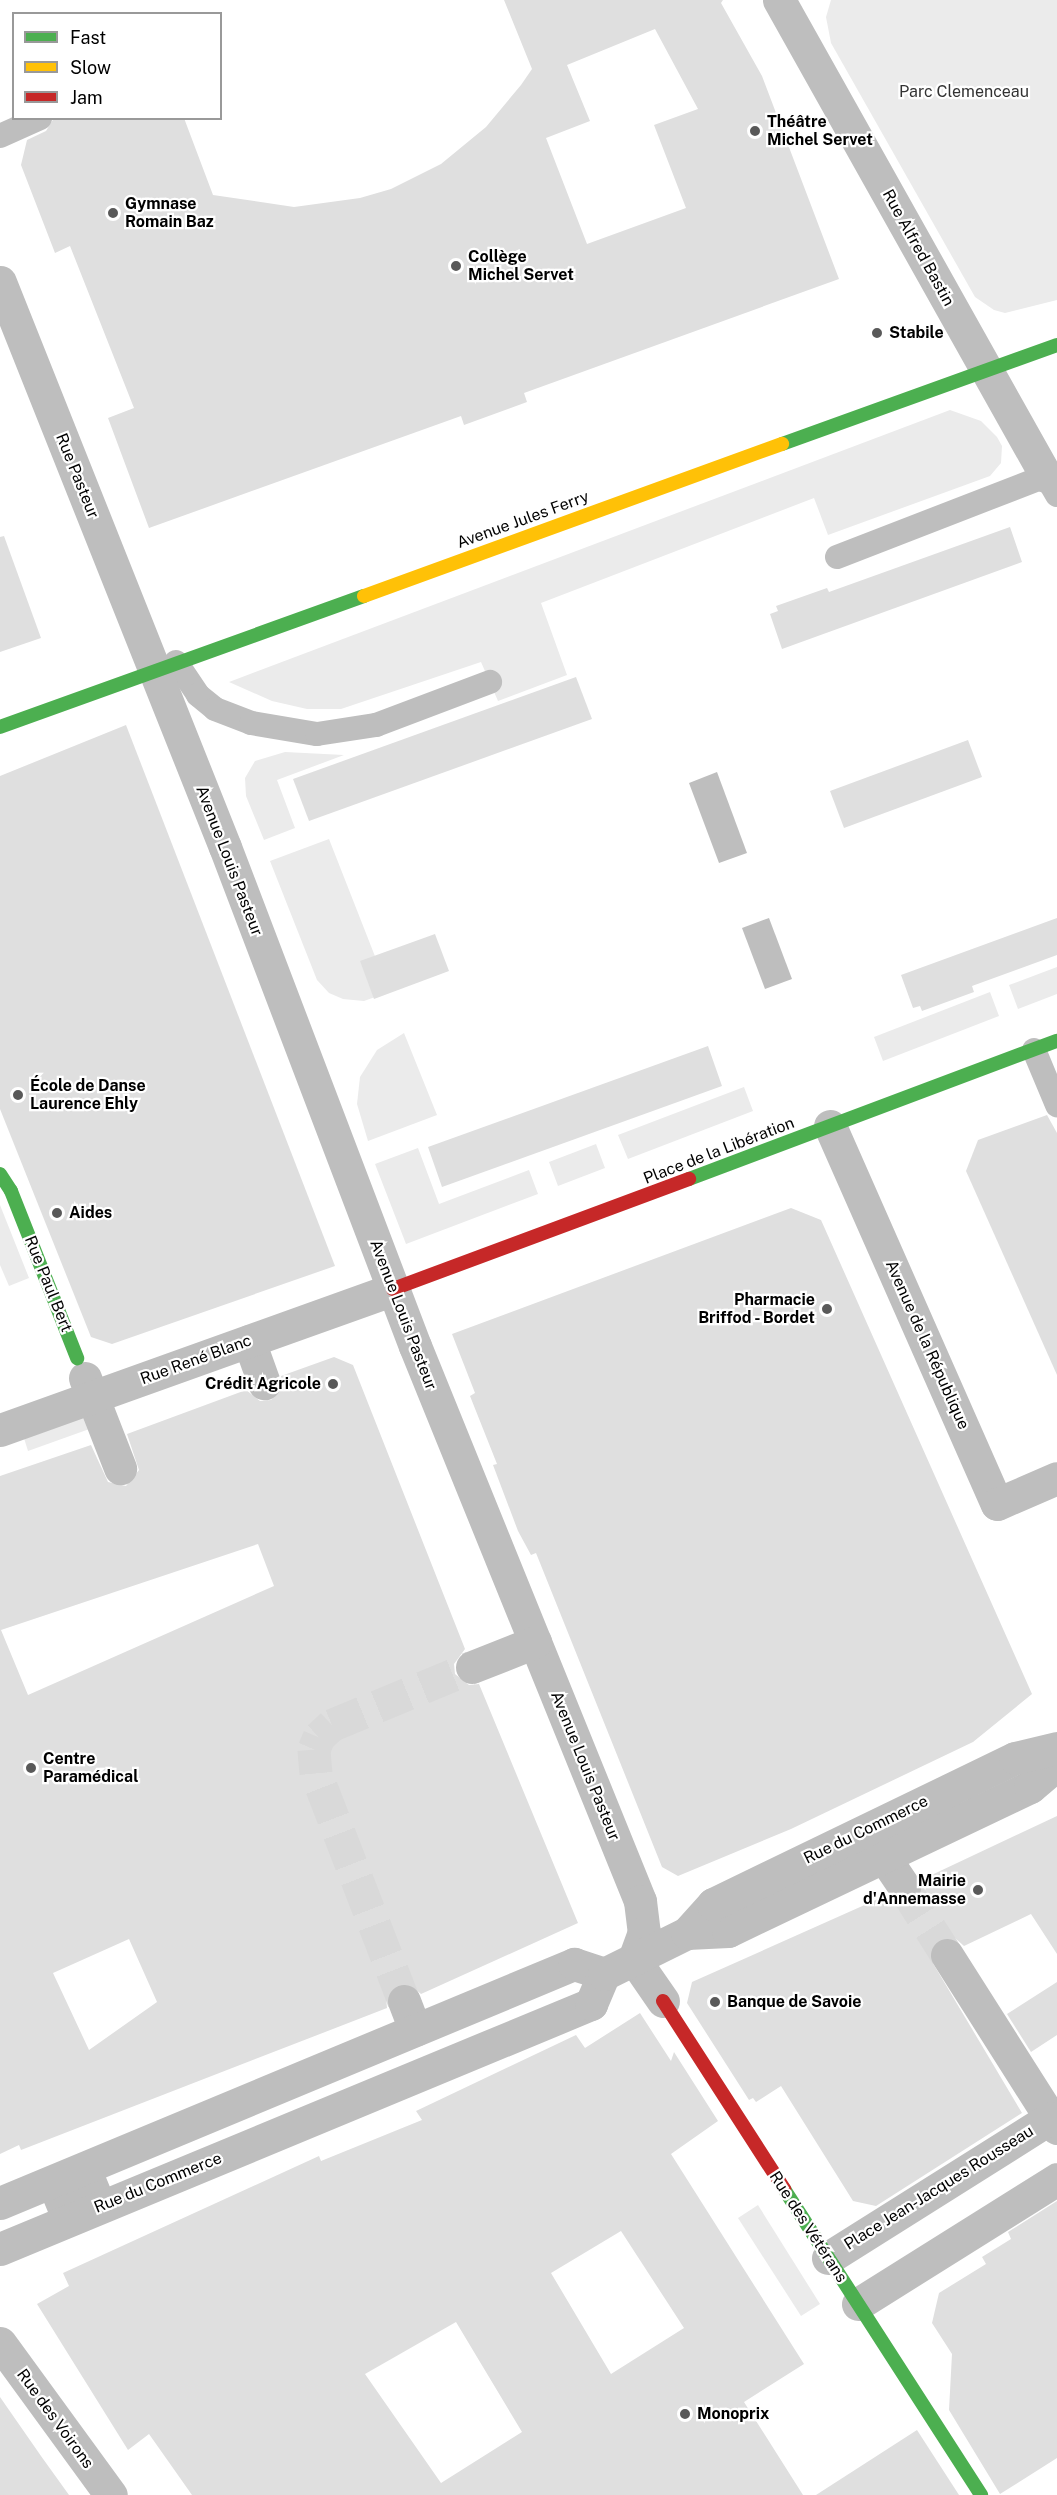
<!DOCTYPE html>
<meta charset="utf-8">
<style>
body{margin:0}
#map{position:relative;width:1057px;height:2495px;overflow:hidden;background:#fff;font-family:"Public Sans",sans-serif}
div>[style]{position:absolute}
.green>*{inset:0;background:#ebebeb}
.water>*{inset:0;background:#bebebe}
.building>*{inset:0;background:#dfdfdf}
.street-tunnel>*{height:33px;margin-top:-16.5px;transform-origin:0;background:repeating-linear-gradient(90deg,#d9d9d9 0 33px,transparent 0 49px)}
.lane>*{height:24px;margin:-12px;padding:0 12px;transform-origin:12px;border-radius:12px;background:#bebebe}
.street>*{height:33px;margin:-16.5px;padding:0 16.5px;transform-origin:16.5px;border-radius:16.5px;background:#bebebe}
.fast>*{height:14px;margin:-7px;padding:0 7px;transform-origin:7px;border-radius:7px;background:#4caf50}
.slow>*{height:14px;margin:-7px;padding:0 7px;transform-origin:7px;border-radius:7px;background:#ffc107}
.jam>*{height:14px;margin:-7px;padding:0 7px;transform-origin:7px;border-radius:7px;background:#c62828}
.dots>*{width:16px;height:16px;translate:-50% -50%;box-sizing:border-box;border:3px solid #fff;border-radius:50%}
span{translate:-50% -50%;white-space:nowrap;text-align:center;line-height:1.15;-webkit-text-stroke:4.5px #fff;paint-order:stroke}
.park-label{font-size:16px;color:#323232}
.poi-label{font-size:16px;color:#000;font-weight:700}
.left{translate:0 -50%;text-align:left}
.right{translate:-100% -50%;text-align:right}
.street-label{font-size:16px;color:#000}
.legend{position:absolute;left:12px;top:12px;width:210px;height:108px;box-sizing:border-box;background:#fff;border:2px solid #999;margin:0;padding:8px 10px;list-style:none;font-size:18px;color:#000}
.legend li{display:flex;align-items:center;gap:12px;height:30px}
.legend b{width:30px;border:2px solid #999}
</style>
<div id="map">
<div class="green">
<i style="clip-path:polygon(831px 0,1057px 0,1057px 300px,1005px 313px,994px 310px,975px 297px,831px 43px,826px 17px)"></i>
<i style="clip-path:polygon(950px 410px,981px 421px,997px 437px,1002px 446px,1001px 463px,990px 476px,828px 535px,814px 498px,541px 603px,567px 675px,498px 701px,481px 662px,341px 709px,307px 709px,272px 701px,229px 682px)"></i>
<i style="clip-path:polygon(285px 752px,344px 755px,277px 780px,295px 828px,264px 840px,246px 796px,245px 778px,255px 761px)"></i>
<i style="clip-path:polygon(329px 839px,389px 992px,364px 1001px,343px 999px,329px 993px,317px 980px,270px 861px)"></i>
<i style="clip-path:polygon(1057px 967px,1057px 994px,1018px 1009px,1009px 985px)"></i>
<i style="clip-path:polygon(990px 992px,999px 1016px,883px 1061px,874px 1037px)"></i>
<i style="clip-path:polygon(404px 1033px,437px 1115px,368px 1141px,357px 1104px,360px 1077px,377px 1050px)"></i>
<i style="clip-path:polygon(744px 1087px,753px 1111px,628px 1159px,618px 1135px)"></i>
<i style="clip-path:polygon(596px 1144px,605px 1168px,558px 1186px,549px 1162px)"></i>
<i style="clip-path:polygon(418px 1148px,439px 1204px,529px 1170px,538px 1194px,406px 1244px,375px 1164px)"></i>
<i style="clip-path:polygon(0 1205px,29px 1278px,9px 1286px,0 1265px)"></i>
<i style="clip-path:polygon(90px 1411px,95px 1427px,28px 1451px,23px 1435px)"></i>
<i style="clip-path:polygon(758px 2205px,820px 2304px,801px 2316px,738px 2218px)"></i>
</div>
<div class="water">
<i style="clip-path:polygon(717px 772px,747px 853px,719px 863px,689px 783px)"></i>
<i style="clip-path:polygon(769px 918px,792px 979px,765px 989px,742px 928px)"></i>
<i style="clip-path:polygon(103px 2170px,112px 2192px,50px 2217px,41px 2195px)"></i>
</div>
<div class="building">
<i style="clip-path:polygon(evenodd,504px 0,723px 0,721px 3px,762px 76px,839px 279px,524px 393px,527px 402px,464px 425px,461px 416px,149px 528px,108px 418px,134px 408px,70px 246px,55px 253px,21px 165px,27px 140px,46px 131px,54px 118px,184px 118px,213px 195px,294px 207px,360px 198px,391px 189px,441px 164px,486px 127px,521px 85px,532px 69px,504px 0,655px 29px,698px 109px,654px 125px,686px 208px,587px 244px,546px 138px,590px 121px,567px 65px,655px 29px)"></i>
<i style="clip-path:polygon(1010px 527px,1022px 562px,782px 649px,770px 614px,778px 611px,776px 606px,827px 588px,829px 592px)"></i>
<i style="clip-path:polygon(4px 536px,41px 638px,0 652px,0 537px)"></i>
<i style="clip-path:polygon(576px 677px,592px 719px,309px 821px,293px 779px)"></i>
<i style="clip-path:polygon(126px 725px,335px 1266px,112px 1344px,91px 1337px,0 1109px,0 776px)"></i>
<i style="clip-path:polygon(968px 740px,982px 777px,844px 828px,830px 791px)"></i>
<i style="clip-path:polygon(1057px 918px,1057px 955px,972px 986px,974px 992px,922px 1011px,920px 1006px,913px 1008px,901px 975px)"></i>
<i style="clip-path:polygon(435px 934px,449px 971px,374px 999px,360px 961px)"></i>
<i style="clip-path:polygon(708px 1046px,722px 1086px,442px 1187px,428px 1147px)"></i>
<i style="clip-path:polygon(1047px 1115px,1057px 1133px,1057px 1375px,966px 1171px,978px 1140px)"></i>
<i style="clip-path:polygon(791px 1208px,821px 1220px,1032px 1694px,973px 1742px,791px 1829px,678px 1876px,662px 1867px,536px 1553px,531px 1555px,518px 1531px,493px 1465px,497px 1464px,470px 1396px,475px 1393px,452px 1334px)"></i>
<i style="clip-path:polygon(evenodd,334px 1357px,353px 1365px,465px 1649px,454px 1664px,455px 1674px,469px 1685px,479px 1684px,578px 1923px,421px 1994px,408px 1983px,397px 1984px,386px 1997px,387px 2008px,21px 2150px,19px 2145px,0 2154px,0 1476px,91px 1445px,108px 1482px,126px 1486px,139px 1470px,127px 1434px,246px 1390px,260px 1401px,271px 1400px,282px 1387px,281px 1376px,334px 1357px,258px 1544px,274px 1586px,28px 1695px,1px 1630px,258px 1544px,334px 1357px,129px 1939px,157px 2002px,89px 2050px,53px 1973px,129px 1939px)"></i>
<i style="clip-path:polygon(1057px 1816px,1057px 1954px,1031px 1914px,964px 1946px,955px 1938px,937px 1939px,928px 1955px,1022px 2113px,876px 2206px,853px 2201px,781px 2086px,756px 2102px,753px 2098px,749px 2100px,687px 2003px,692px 1982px,887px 1895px,896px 1904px,914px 1903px,921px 1895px,921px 1880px)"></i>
<i style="clip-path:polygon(1057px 1982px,1057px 2035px,1031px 2052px,1007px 2014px)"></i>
<i style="clip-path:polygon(evenodd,640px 2013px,671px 2061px,674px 2052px,718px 2121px,671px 2154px,804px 2364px,744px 2402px,803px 2495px,192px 2495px,149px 2434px,128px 2450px,37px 2304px,69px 2286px,63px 2273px,319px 2156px,321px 2161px,422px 2120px,416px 2111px,576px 2035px,585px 2048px,640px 2013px,621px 2231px,684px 2328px,611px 2374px,551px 2273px,621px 2231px,640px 2013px,456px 2322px,522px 2432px,441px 2483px,365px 2374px,456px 2322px)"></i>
<i style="clip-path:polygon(1057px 2201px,1057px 2458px,1000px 2494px,949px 2410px,952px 2354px,932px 2323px,939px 2293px,986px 2264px,982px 2257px,1011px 2239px,1008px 2232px)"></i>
<i style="clip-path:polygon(0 2397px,41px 2456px,69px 2495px,0 2495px)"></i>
<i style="clip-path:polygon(917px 2430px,959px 2495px,816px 2495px)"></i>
</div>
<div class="street-tunnel">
<i style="left:904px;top:1887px;width:80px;rotate:57.7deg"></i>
<i style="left:404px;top:2001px;width:244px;rotate:-111.1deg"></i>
<i style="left:316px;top:1773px;width:24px;rotate:-95deg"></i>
<i style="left:314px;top:1749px;width:13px;rotate:-67deg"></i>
<i style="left:319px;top:1737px;width:18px;rotate:-43deg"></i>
<i style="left:332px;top:1725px;width:152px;rotate:-22.5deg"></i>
</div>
<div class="lane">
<i style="left:0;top:136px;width:44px;rotate:-24.2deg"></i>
<i style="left:837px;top:557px;width:224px;rotate:-21.2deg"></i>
<i style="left:1046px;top:476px;width:22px;rotate:60deg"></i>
<i style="left:176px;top:662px;width:40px;rotate:56deg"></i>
<i style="left:198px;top:695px;width:22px;rotate:39deg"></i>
<i style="left:215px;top:709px;width:39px;rotate:21deg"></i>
<i style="left:251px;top:723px;width:67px;rotate:9.5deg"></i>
<i style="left:317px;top:734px;width:60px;rotate:-8.7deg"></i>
<i style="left:376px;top:725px;width:122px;rotate:-20.7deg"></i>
<i style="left:1034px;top:1050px;width:60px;rotate:67.3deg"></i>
</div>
<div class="street">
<i style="left:779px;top:0;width:546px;rotate:60.71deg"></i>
<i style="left:0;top:282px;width:608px;rotate:68.29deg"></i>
<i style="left:225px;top:847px;width:534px;rotate:69.16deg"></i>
<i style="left:415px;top:1346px;width:599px;rotate:67.93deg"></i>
<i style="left:640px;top:1901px;width:31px;rotate:83deg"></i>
<i style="left:644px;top:1932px;width:29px;rotate:110deg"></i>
<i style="left:634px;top:1959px;width:51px;rotate:55.4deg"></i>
<i style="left:830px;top:1126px;width:413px;rotate:66.2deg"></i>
<i style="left:997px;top:1504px;width:65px;rotate:-23.4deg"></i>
<i style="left:249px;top:1341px;width:45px;rotate:70.3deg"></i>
<i style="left:85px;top:1378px;width:97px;rotate:68.7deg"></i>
<i style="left:0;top:1430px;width:418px;rotate:-19.7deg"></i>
<i style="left:472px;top:1667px;width:68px;rotate:-21.6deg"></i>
<i style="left:884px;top:1857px;width:36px;rotate:56deg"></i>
<i style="left:687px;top:1933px;width:41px;rotate:-2.8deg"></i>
<i style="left:728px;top:1931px;width:335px;rotate:-25.5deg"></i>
<i style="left:1030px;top:1787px;width:35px;rotate:-40deg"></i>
<i style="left:947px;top:1955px;width:205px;rotate:57.6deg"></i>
<i style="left:404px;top:2001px;width:31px;rotate:69deg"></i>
<i style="left:0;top:2203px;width:622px;rotate:-22.61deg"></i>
<i style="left:574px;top:1964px;width:32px;rotate:18deg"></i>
<i style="left:0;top:2249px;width:640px;rotate:-22.52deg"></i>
<i style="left:591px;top:2004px;width:33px;rotate:-67deg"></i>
<i style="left:604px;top:1974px;width:93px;rotate:-26.3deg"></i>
<i style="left:687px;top:1933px;width:39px;rotate:-48deg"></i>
<i style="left:713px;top:1904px;width:335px;rotate:-25.8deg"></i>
<i style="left:1015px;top:1758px;width:43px;rotate:-13.4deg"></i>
<i style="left:828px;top:2258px;width:262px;rotate:-32.2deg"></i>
<i style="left:858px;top:2304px;width:235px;rotate:-32.1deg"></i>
<i style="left:0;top:2343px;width:188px;rotate:53.9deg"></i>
</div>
<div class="fast">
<i style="left:782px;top:444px;width:292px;rotate:-19.8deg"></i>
<i style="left:0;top:727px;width:387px;rotate:-19.8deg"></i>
<i style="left:0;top:1174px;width:20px;rotate:57deg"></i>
<i style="left:11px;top:1191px;width:180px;rotate:68.4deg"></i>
<i style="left:689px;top:1179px;width:393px;rotate:-20.6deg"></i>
<i style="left:784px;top:2189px;width:364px;rotate:57.2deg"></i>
</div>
<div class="slow">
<i style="left:364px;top:596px;width:445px;rotate:-20deg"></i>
</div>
<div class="jam">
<i style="left:393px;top:1289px;width:316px;rotate:-20.4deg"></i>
<i style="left:663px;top:2001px;width:224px;rotate:57.2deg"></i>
</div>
<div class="dots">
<i style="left:755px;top:131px;background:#595959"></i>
<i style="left:113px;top:213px;background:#595959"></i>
<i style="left:456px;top:266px;background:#595959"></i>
<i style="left:877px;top:333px;background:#595959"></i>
<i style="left:18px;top:1095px;background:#595959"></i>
<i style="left:57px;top:1213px;background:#595959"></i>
<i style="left:827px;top:1309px;background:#595959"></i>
<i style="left:333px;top:1384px;background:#595959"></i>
<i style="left:31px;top:1768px;background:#595959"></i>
<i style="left:978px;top:1890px;background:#595959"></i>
<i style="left:715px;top:2002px;background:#595959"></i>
<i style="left:685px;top:2414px;background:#595959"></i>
</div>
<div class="park-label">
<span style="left:964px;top:92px">Parc Clemenceau</span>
</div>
<div class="poi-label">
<span class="left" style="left:767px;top:131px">Théâtre<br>Michel Servet</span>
<span class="left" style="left:125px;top:213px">Gymnase<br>Romain Baz</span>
<span class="left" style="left:468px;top:266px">Collège<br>Michel Servet</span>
<span class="left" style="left:889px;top:333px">Stabile</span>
<span class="left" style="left:30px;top:1095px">École de Danse<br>Laurence Ehly</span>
<span class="left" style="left:69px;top:1213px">Aides</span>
<span class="right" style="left:815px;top:1309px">Pharmacie<br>Briffod - Bordet</span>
<span class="right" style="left:321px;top:1384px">Crédit Agricole</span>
<span class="left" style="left:43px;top:1768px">Centre<br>Paramédical</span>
<span class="right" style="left:966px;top:1890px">Mairie<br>d'Annemasse</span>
<span class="left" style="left:727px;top:2002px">Banque de Savoie</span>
<span class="left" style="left:697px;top:2414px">Monoprix</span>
</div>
<div class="street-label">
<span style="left:918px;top:248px;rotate:61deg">Rue Alfred Bastin</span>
<span style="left:77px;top:476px;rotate:68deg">Rue Pasteur</span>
<span style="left:523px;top:520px;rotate:-20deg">Avenue Jules Ferry</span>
<span style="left:229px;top:861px;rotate:69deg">Avenue Louis Pasteur</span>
<span style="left:719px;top:1151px;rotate:-21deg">Place de la Libération</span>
<span style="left:48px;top:1284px;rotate:68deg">Rue Paul Bert</span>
<span style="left:403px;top:1315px;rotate:69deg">Avenue Louis Pasteur</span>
<span style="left:927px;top:1345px;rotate:66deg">Avenue de la République</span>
<span style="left:196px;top:1360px;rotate:-20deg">Rue René Blanc</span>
<span style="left:585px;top:1766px;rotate:68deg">Avenue Louis Pasteur</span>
<span style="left:866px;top:1830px;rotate:-26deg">Rue du Commerce</span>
<span style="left:158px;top:2183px;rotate:-22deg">Rue du Commerce</span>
<span style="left:939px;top:2188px;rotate:-32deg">Place Jean-Jacques Rousseau</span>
<span style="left:808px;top:2227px;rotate:57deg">Rue des Vétérans</span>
<span style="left:55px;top:2419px;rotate:54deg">Rue des Voirons</span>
</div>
<ul class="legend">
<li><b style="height:8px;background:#4caf50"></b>Fast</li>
<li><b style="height:8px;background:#ffc107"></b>Slow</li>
<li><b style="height:8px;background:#c62828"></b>Jam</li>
</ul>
</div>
